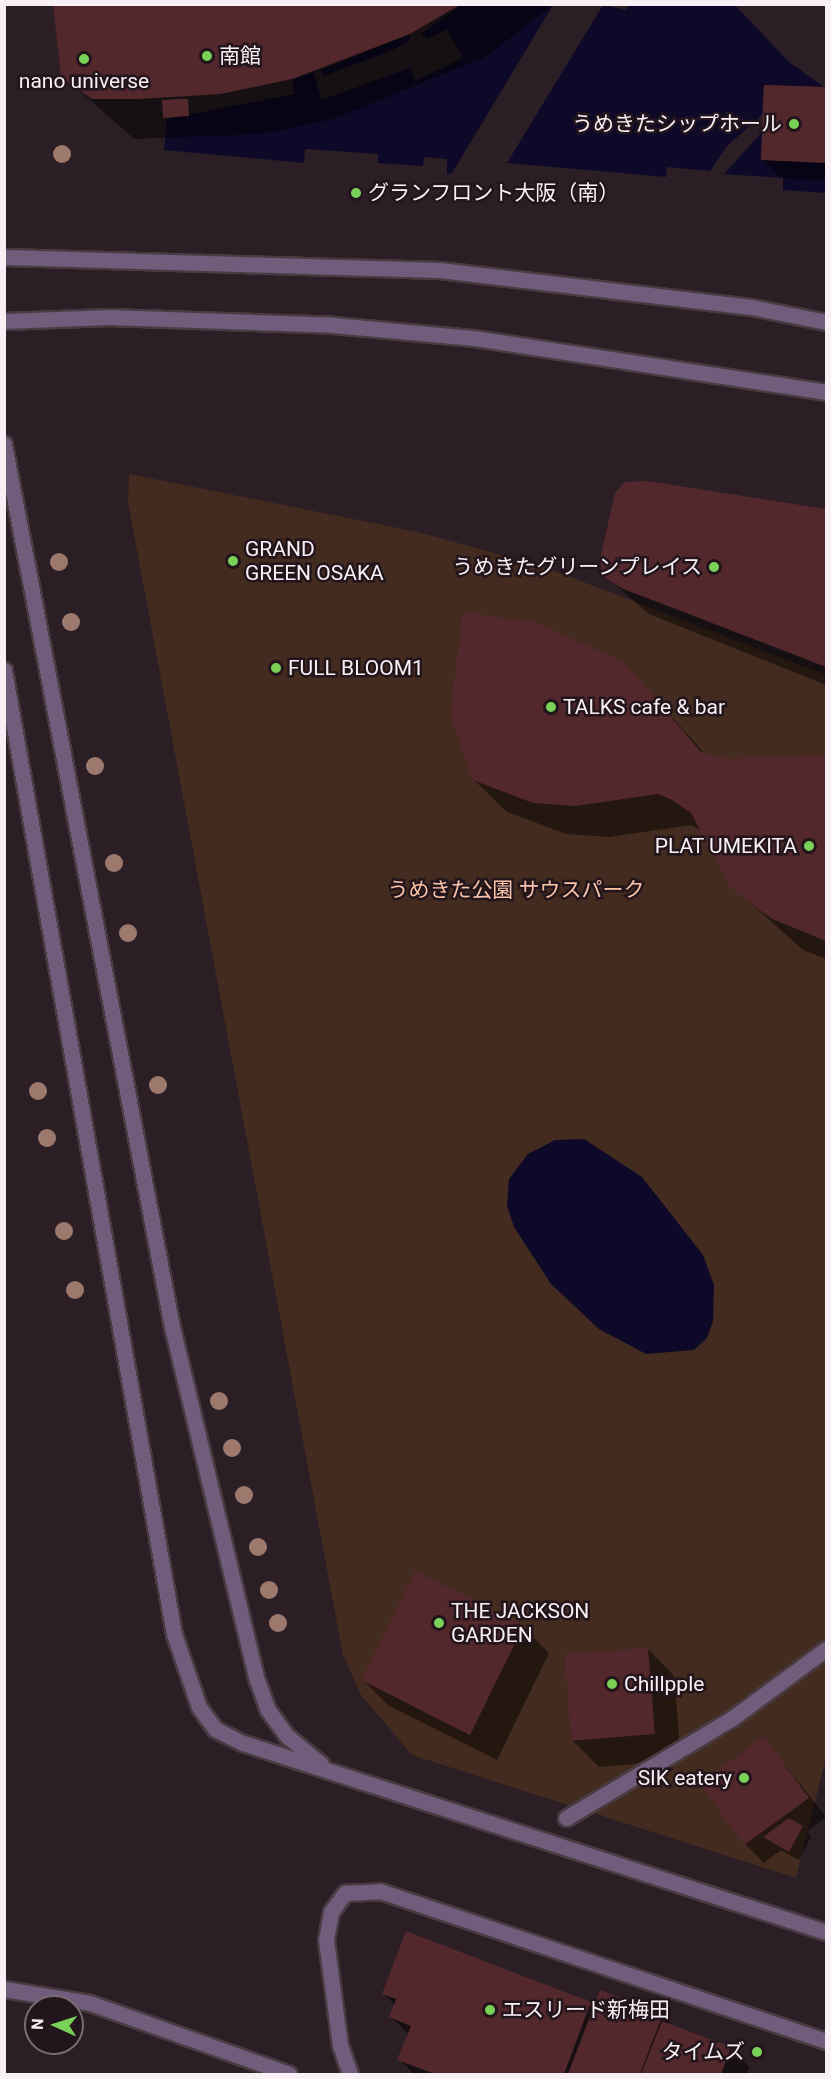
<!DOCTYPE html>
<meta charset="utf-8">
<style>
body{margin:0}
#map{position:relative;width:831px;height:2079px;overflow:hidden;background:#2b1f25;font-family:Roboto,"Noto Sans JP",sans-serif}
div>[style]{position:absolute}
.green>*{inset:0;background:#432b1f}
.water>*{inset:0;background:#0e0929}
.shadow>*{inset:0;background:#0007}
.building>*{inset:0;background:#53282c}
.roads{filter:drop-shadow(2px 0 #483c42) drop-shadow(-2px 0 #483c42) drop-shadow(0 2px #483c42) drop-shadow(0 -2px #483c42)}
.minor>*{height:15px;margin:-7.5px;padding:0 7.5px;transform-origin:7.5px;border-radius:7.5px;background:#725c7c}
.trees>*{width:18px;height:18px;margin:-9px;border-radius:50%;background:#9d796d}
.dots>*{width:16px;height:16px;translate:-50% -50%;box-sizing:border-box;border:3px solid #22151c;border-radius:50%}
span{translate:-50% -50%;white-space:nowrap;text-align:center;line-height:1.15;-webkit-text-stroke:5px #22151c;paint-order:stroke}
.poi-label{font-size:21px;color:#f9f0f5}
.left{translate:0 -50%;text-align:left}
.right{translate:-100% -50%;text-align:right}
.park-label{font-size:21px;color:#fbc3a8}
.frame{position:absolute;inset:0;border:6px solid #f9f0f5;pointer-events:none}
.north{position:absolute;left:24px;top:1995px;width:60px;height:60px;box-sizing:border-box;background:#22151c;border:2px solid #786d73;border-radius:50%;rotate:273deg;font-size:16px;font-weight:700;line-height:24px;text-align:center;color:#f9f0f5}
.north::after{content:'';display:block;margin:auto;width:21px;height:27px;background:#7ad157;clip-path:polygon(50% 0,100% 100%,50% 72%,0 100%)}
</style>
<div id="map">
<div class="green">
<i style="clip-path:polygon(129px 474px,418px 532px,544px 567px,826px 675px,826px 1757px,796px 1878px,412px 1755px,361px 1695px,343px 1655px,128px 502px)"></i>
</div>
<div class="water">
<i style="clip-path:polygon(629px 4px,735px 5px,789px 62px,824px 87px,764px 85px,762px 115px,727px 146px,710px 171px,667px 167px,666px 177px,507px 163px,603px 5px,626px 10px)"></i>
<i style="clip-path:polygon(461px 5px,553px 5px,452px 173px,447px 174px,447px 159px,424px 157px,423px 166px,378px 163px,378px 154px,305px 149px,304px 163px,164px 150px,167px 119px,295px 94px,292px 80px,314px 72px,321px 100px,410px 68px,415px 81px,463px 58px,447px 29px,428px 39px,420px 35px)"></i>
<i style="clip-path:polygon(410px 34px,410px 41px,393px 50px,324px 76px,321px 70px)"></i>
<i style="clip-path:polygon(762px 132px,761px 160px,826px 163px,826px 193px,783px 190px,783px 178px,724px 174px)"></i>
<i style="clip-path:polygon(584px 1139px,642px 1177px,703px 1255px,714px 1285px,713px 1321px,707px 1338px,694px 1350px,646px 1354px,599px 1329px,551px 1284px,514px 1227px,507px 1205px,509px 1179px,528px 1154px,555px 1140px)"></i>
</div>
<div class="shadow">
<i style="clip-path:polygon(55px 4px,554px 4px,486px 57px,333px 119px,262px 134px,134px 139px,63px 76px)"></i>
<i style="clip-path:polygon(765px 87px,826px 92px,826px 181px,781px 178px,762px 159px)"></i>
<i style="clip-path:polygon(647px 483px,826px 510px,826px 685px,649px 614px,604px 575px)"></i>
<i style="clip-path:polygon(625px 665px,706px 755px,726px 760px,826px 757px,826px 959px,803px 950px,733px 887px,703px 831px,691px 825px,609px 837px,566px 834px,507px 812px,474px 780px)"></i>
<i style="clip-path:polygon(523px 1627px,549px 1653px,497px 1760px,389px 1706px,363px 1680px)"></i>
<i style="clip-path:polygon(648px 1649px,674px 1676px,681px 1760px,599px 1767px,573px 1741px)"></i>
<i style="clip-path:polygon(764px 1738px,826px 1817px,807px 1832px,811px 1837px,799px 1860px,781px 1850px,764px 1863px,745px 1844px)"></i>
<i style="clip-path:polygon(384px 1994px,590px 2004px,662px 2015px,673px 2027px,730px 2048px,749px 2067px,747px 2074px,414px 2074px,399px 2059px,409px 2035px,391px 2017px,395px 2005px)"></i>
</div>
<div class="building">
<i style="clip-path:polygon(53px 4px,461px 4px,410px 34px,292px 79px,221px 94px,139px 99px,92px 99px,61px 77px)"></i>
<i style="clip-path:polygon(764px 85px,826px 87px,826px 163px,761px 160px)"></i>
<i style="clip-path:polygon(176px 99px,188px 99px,189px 116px,163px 118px,162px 100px)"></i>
<i style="clip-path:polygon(647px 481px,826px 509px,826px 667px,621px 588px,603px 576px,600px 559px,615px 493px,625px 482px)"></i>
<i style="clip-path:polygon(463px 612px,538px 623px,625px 663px,701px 752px,726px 759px,826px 755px,826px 941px,770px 918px,731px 888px,691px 813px,672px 800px,658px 794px,576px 806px,533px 803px,473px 780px,450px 716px)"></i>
<i style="clip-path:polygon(415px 1571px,524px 1625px,470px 1735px,361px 1680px)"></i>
<i style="clip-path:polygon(648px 1648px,655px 1734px,571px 1741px,565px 1654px)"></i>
<i style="clip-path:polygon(764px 1736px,809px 1798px,744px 1845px,700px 1784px)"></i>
<i style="clip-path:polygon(789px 1818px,803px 1826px,789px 1852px,763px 1837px)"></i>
<i style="clip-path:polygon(406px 1931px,591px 2002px,564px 2074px,435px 2074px,397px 2060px,411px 2026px,389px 2017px,396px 1999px,382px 1994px)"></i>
<i style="clip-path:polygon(600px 1990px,663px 2014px,640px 2074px,568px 2074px)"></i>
<i style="clip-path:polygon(662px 2021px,731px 2047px,721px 2074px,641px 2074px)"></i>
</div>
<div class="roads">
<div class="minor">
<i style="left:4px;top:257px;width:436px;rotate:1.7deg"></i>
<i style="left:440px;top:270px;width:313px;rotate:6.8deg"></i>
<i style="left:751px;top:307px;width:76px;rotate:11.3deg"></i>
<i style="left:4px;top:321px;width:105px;rotate:-2.2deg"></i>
<i style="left:109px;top:317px;width:224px;rotate:2deg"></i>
<i style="left:333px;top:325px;width:142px;rotate:5.3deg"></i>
<i style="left:474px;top:338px;width:356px;rotate:8.7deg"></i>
<i style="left:4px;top:444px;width:899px;rotate:79.23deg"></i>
<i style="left:172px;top:1327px;width:363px;rotate:76.5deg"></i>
<i style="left:257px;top:1680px;width:32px;rotate:70deg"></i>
<i style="left:268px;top:1710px;width:32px;rotate:54deg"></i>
<i style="left:287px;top:1736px;width:44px;rotate:39.5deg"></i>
<i style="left:4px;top:670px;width:979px;rotate:80deg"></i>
<i style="left:174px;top:1634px;width:77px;rotate:71.1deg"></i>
<i style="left:199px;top:1707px;width:27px;rotate:54deg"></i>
<i style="left:215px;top:1729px;width:31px;rotate:27deg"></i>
<i style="left:243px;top:1743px;width:613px;rotate:17.96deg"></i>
<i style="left:566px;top:1818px;width:192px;rotate:-31deg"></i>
<i style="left:731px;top:1719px;width:118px;rotate:-36.4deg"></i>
<i style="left:4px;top:1989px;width:87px;rotate:9.2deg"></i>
<i style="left:90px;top:2003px;width:211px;rotate:19.6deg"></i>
<i style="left:350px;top:2074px;width:31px;rotate:-109deg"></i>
<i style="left:340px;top:2045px;width:106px;rotate:-97.6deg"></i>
<i style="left:326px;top:1940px;width:28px;rotate:-80deg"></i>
<i style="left:331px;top:1912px;width:24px;rotate:-54deg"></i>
<i style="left:345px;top:1893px;width:35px;rotate:-3deg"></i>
<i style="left:380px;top:1891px;width:471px;rotate:18.6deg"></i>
</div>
</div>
<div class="trees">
<i style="left:62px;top:154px"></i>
<i style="left:59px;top:562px"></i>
<i style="left:71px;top:622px"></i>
<i style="left:95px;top:766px"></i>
<i style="left:114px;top:863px"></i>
<i style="left:128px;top:933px"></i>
<i style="left:158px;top:1085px"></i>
<i style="left:38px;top:1091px"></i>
<i style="left:47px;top:1138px"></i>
<i style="left:64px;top:1231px"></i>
<i style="left:75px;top:1290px"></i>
<i style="left:219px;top:1401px"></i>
<i style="left:232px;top:1448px"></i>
<i style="left:244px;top:1495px"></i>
<i style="left:258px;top:1547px"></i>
<i style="left:269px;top:1590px"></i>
<i style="left:278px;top:1623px"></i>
</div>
<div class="dots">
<i style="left:207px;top:56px;background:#7ad157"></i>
<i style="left:84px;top:59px;background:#7ad157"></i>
<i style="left:794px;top:124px;background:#7ad157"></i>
<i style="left:356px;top:193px;background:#7ad157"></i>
<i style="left:233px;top:561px;background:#7ad157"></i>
<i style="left:714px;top:567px;background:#7ad157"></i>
<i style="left:276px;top:668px;background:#7ad157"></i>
<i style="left:551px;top:707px;background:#7ad157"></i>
<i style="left:809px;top:846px;background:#7ad157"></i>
<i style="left:439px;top:1623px;background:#7ad157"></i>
<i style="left:612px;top:1684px;background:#7ad157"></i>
<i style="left:744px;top:1778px;background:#7ad157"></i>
<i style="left:490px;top:2010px;background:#7ad157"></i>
<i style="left:757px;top:2052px;background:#7ad157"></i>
</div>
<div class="poi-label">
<span class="left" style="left:219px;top:56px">南館</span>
<span style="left:84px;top:81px">nano universe</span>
<span class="right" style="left:782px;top:124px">うめきたシップホール</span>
<span class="left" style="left:368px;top:193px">グランフロント大阪（南）</span>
<span class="left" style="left:245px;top:561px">GRAND<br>GREEN OSAKA</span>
<span class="right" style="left:702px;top:567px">うめきたグリーンプレイス</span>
<span class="left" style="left:288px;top:668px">FULL BLOOM1</span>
<span class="left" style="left:563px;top:707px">TALKS cafe &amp; bar</span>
<span class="right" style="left:797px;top:846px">PLAT UMEKITA</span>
<span class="left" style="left:451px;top:1623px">THE JACKSON<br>GARDEN</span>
<span class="left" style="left:624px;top:1684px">Chillpple</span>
<span class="right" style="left:732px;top:1778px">SIK eatery</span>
<span class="left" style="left:502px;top:2010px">エスリード新梅田</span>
<span class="right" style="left:745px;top:2052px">タイムズ</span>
</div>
<div class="park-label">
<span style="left:516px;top:890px">うめきた公園 サウスパーク</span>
</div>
<div class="frame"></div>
<div class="north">N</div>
</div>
